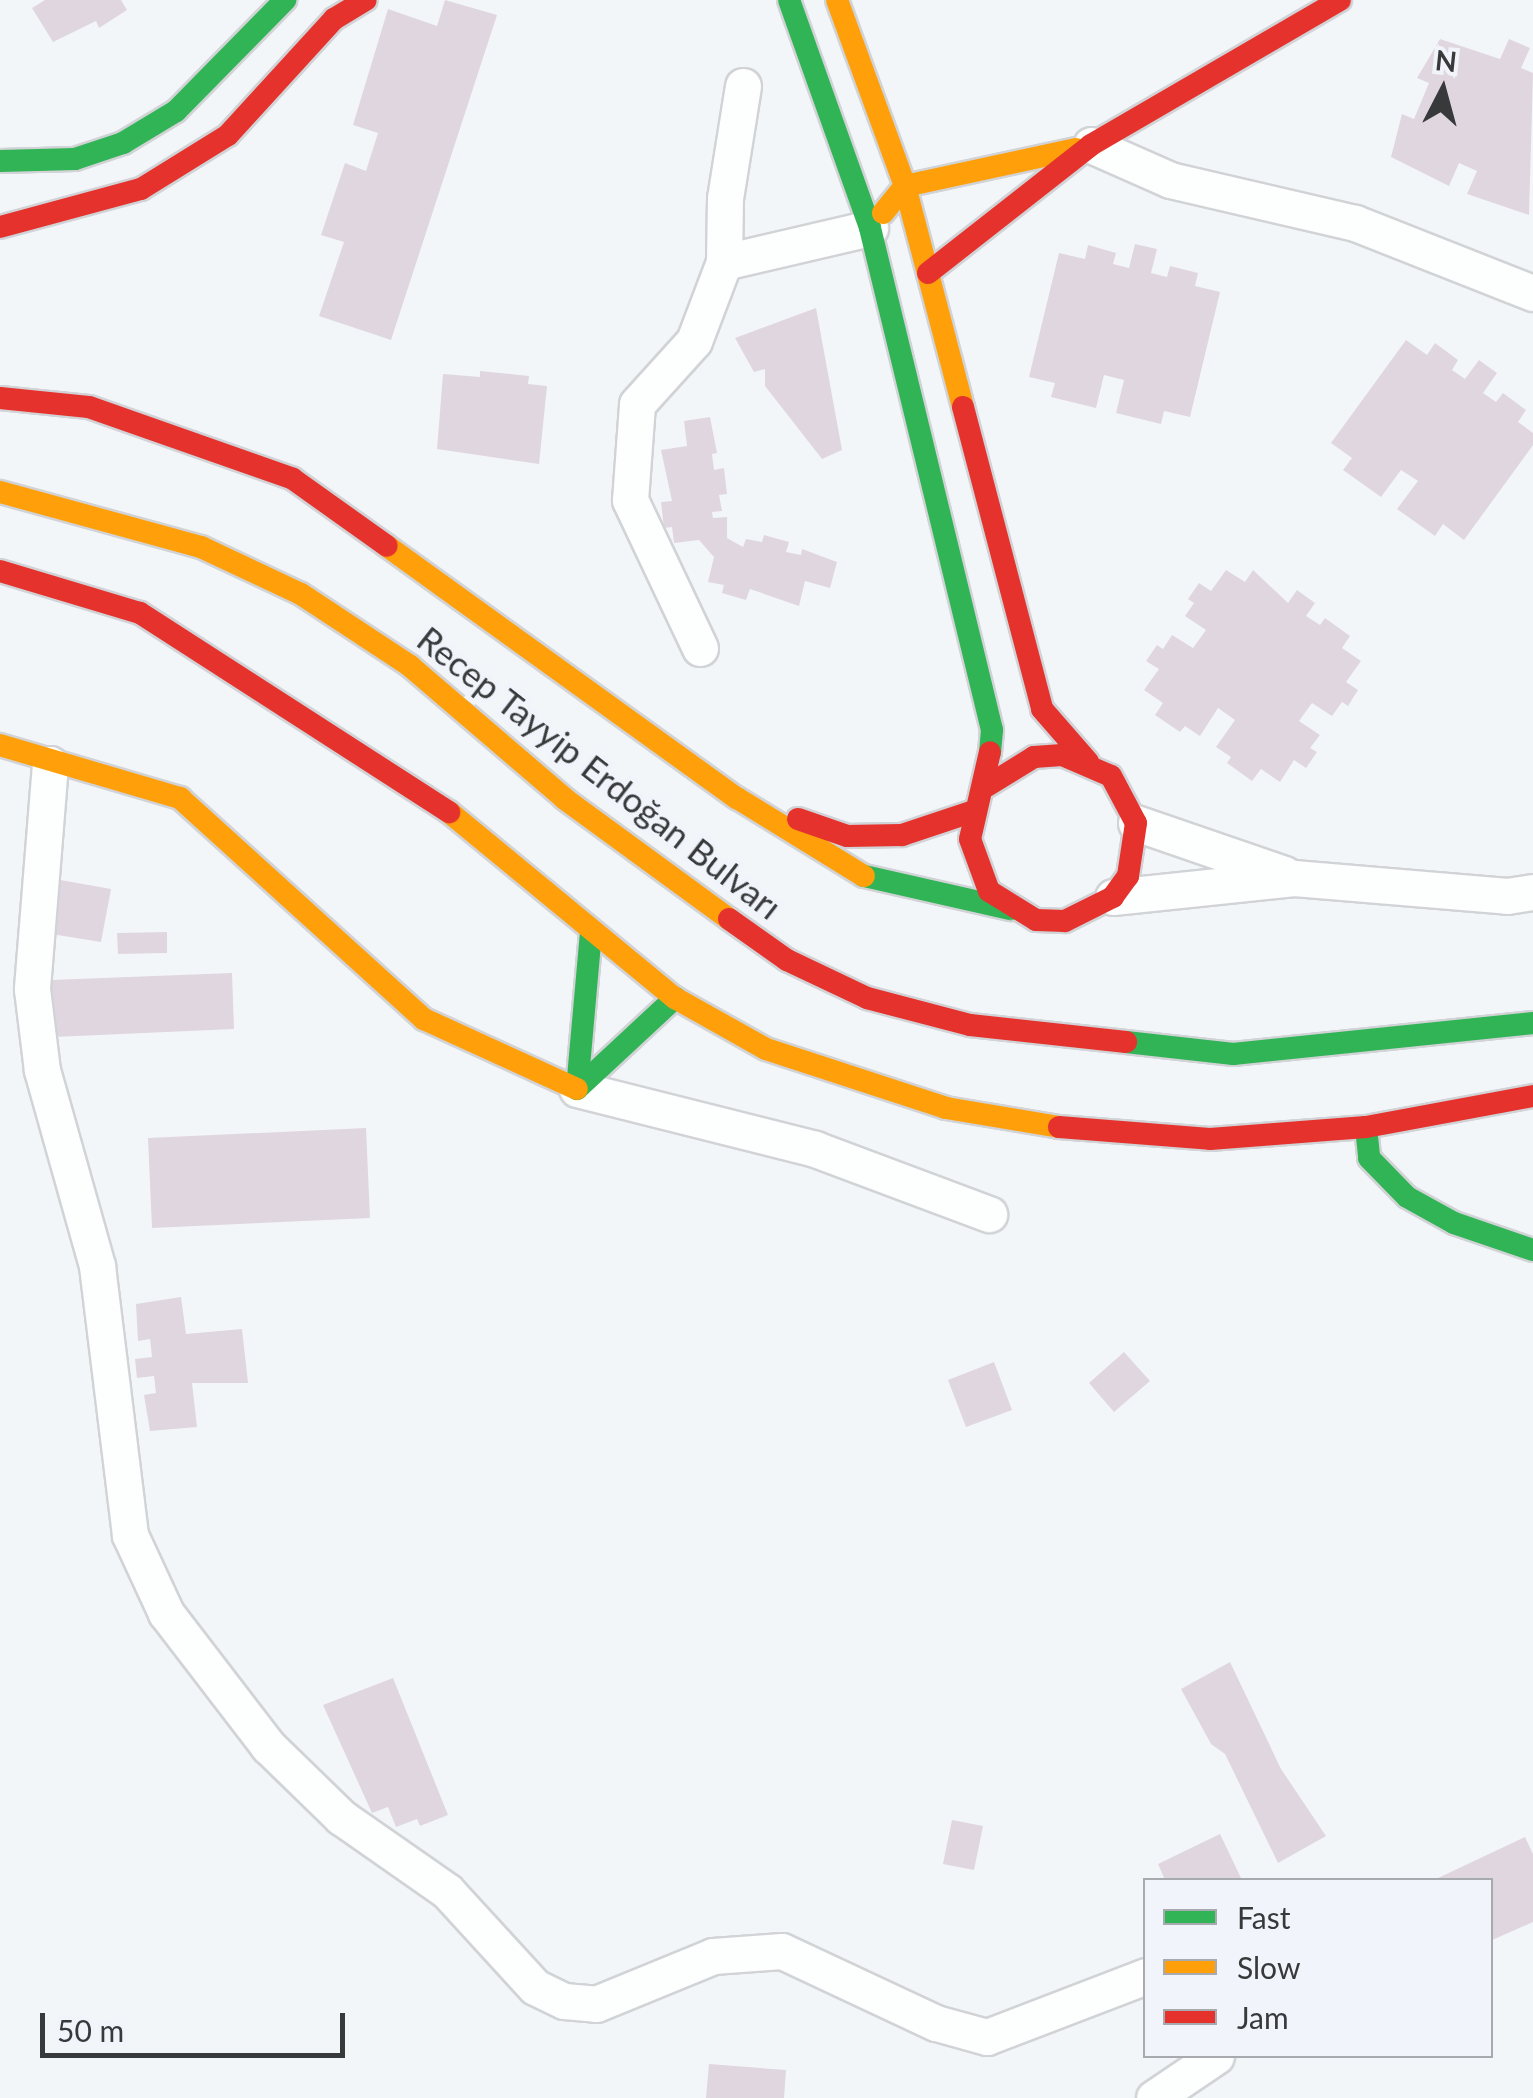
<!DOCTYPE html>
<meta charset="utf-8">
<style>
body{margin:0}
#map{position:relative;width:1533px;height:2098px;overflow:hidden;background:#f3f6f9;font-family:Lato,sans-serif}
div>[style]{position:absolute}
.building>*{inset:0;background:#e0d6e0}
.roads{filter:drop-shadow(2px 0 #d1d3d6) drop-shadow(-2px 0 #d1d3d6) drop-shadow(0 2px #d1d3d6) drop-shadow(0 -2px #d1d3d6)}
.street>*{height:35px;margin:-17.5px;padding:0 17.5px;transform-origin:17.5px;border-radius:17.5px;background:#fdfefe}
.fast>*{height:22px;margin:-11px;padding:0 11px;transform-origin:11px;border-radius:11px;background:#30b455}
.slow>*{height:22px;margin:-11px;padding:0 11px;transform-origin:11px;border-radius:11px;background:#ff9f0a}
.jam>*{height:22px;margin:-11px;padding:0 11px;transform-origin:11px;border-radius:11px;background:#e5322d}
span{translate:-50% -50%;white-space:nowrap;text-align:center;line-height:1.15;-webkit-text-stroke:10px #f1f5fb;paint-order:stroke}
.street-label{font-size:35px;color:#38393b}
.legend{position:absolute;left:1143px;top:1878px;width:350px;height:180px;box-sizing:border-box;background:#f1f5fb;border:2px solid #a7aaae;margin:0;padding:12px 18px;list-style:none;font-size:30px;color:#38393b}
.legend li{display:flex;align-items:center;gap:20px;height:50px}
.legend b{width:50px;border:2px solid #a7aaae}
.north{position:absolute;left:1393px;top:40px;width:100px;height:100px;-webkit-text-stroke:8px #f1f5fb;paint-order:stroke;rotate:6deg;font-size:28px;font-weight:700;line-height:40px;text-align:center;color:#38393b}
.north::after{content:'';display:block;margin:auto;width:35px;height:45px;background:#38393b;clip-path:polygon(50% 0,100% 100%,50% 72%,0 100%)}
.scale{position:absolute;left:40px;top:2013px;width:305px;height:45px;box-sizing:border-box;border:5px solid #38393b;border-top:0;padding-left:12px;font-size:30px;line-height:35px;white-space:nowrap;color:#38393b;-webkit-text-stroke:8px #f1f5fb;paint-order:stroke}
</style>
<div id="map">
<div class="building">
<i style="clip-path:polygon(45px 0,121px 0,127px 10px,99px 28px,96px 21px,53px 42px,32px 8px)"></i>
<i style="clip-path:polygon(445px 0,497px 15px,391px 340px,319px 316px,344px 242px,321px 235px,345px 163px,366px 171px,378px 133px,353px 125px,388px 9px,437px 26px)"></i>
<i style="clip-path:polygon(1440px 39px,1500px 59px,1509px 39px,1530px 48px,1521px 68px,1533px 73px,1529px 215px,1467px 194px,1477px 171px,1459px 163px,1449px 186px,1391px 157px,1402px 114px,1414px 119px,1429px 83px,1417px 78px)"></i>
<i style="clip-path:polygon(1135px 244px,1157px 249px,1151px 273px,1167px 277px,1170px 266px,1198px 273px,1195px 286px,1220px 292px,1190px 417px,1164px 411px,1161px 424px,1116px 413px,1124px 380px,1104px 375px,1096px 408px,1051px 397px,1055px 383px,1029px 377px,1059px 253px,1085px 259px,1088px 245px,1116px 253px,1113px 264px,1129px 268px)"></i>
<i style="clip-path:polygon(816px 308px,842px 450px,822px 459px,765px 386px,765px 369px,754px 372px,735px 338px)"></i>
<i style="clip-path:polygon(1406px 340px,1427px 355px,1435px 343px,1458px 360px,1452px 370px,1465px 379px,1479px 360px,1497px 373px,1483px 393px,1496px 402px,1503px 393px,1526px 410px,1518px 422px,1533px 433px,1533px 445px,1464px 540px,1443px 524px,1435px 536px,1397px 509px,1418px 481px,1401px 470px,1381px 497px,1343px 470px,1352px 458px,1331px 443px)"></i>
<i style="clip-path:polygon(480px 371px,529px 376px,528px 384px,547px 386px,539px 464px,437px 449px,443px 374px,480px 377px)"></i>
<i style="clip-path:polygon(710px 417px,717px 453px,712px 454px,714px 470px,724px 468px,727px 494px,719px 495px,722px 511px,712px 512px,713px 518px,727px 517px,727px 538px,743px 547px,746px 539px,762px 542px,764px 535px,789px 542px,786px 552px,801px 555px,802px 549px,837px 562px,830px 588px,805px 581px,799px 606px,750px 589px,746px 600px,722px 593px,724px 585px,708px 582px,714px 557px,699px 540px,674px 543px,672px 527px,664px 528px,661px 502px,672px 501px,661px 450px,687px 446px,684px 421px)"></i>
<i style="clip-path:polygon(1226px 570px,1245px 582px,1253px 570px,1288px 603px,1297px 590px,1315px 603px,1306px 616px,1320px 625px,1325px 618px,1350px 636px,1342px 648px,1361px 661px,1346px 682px,1358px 690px,1348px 706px,1342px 702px,1332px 716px,1312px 703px,1299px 721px,1320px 735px,1310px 748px,1317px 752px,1306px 768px,1294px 760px,1280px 782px,1261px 769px,1252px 781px,1227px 763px,1231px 757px,1216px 747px,1235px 720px,1218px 708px,1200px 736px,1185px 726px,1180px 732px,1155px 715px,1163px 703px,1144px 690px,1159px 669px,1146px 661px,1157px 645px,1163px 649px,1172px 635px,1193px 648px,1206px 630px,1185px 616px,1194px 603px,1188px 599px,1199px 583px,1211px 591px)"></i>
<i style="clip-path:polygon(49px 878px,111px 889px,101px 942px,39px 932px)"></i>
<i style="clip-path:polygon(167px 932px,167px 953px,118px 954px,117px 933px)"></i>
<i style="clip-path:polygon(232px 973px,234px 1029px,54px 1037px,51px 980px)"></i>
<i style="clip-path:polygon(366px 1128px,370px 1218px,152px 1228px,148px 1138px)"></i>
<i style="clip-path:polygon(181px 1297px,186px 1334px,242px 1329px,248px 1383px,192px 1383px,197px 1427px,150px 1431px,144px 1395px,156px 1393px,154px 1376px,137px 1378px,135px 1359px,152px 1357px,150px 1339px,138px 1341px,136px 1304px)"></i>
<i style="clip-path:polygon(1124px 1352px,1150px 1381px,1114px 1412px,1089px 1383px)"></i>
<i style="clip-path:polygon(994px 1362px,1012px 1410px,966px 1427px,948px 1380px)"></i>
<i style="clip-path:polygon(1230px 1662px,1281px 1769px,1326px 1836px,1278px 1863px,1225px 1754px,1211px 1744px,1181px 1689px)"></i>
<i style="clip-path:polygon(393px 1678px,448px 1815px,420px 1826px,417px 1819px,396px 1827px,388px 1807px,372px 1813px,323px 1705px)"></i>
<i style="clip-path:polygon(952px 1820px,983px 1826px,974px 1870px,943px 1864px)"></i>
<i style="clip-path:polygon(1220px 1834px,1242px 1880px,1165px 1880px,1158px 1864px)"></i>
<i style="clip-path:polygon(1525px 1837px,1533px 1854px,1533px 1922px,1490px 1941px,1490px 1880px,1438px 1878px)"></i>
<i style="clip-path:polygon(709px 2064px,786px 2070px,784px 2098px,706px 2098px)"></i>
</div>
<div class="roads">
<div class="street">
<i style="left:743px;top:86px;width:113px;rotate:99.1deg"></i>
<i style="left:725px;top:198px;width:64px;rotate:90.9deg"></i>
<i style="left:724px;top:262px;width:150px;rotate:-13.1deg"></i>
<i style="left:1091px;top:145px;width:86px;rotate:23.9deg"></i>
<i style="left:1170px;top:180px;width:190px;rotate:13.1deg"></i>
<i style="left:1355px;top:223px;width:191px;rotate:21.5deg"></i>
<i style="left:700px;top:648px;width:164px;rotate:-115.3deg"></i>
<i style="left:630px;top:500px;width:96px;rotate:-85.8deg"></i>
<i style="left:637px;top:404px;width:85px;rotate:-47.9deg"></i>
<i style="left:694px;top:341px;width:85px;rotate:-69.2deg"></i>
<i style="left:50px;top:764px;width:226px;rotate:94.6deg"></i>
<i style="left:32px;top:989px;width:82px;rotate:83deg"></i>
<i style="left:42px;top:1070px;width:204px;rotate:74.3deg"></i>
<i style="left:97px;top:1266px;width:271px;rotate:83deg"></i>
<i style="left:130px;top:1535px;width:86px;rotate:65.2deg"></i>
<i style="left:166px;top:1613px;width:168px;rotate:52.5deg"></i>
<i style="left:268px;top:1746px;width:102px;rotate:44.2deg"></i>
<i style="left:341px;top:1817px;width:129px;rotate:34.9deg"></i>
<i style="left:447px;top:1891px;width:130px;rotate:47.5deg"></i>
<i style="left:535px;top:1987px;width:32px;rotate:26deg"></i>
<i style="left:564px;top:2001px;width:32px;rotate:5deg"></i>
<i style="left:596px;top:2004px;width:126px;rotate:-22.3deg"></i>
<i style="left:713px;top:1956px;width:69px;rotate:-4.1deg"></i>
<i style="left:782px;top:1951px;width:170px;rotate:25.1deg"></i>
<i style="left:936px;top:2023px;width:53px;rotate:15.4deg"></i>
<i style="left:987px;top:2037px;width:170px;rotate:-21deg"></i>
<i style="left:1136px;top:823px;width:157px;rotate:19deg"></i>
<i style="left:1113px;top:897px;width:182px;rotate:-6deg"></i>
<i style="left:1294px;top:878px;width:214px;rotate:4.8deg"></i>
<i style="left:1507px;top:896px;width:26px;rotate:-9deg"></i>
<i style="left:577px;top:1089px;width:245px;rotate:14.1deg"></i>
<i style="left:815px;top:1149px;width:186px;rotate:20.5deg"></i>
<i style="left:1154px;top:2098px;width:75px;rotate:-34.1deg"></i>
</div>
<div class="fast">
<i style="left:789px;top:0;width:242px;rotate:70.4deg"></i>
<i style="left:870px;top:228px;width:517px;rotate:76.34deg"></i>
<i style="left:992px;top:730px;width:22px;rotate:95deg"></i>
<i style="left:0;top:161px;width:75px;rotate:-1.5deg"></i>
<i style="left:75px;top:159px;width:51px;rotate:-18.4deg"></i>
<i style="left:123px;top:143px;width:62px;rotate:-31.1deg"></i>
<i style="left:176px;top:111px;width:156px;rotate:-45.5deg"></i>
<i style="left:864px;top:876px;width:150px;rotate:12.7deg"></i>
<i style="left:1126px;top:1042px;width:108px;rotate:6.4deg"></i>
<i style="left:1233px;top:1054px;width:302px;rotate:-5.9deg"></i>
<i style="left:577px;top:1089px;width:157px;rotate:-84.9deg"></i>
<i style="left:577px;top:1089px;width:134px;rotate:-42.9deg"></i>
<i style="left:1366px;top:1127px;width:31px;rotate:84deg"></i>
<i style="left:1369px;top:1158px;width:54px;rotate:45.7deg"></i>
<i style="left:1407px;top:1197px;width:54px;rotate:29deg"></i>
<i style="left:1454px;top:1223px;width:83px;rotate:18.9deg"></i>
</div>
<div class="slow">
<i style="left:837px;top:0;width:198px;rotate:69.9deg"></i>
<i style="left:905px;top:186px;width:228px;rotate:75.3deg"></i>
<i style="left:883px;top:213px;width:35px;rotate:-51deg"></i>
<i style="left:905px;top:186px;width:175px;rotate:-12.2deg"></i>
<i style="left:0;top:492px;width:208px;rotate:15.3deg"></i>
<i style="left:201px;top:547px;width:110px;rotate:25.2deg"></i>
<i style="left:301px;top:594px;width:131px;rotate:33.4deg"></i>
<i style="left:410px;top:666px;width:204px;rotate:40.6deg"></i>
<i style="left:565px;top:799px;width:203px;rotate:36.2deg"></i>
<i style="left:387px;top:546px;width:431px;rotate:35.8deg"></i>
<i style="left:737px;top:798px;width:149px;rotate:31.6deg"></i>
<i style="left:0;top:745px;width:188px;rotate:16.4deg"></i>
<i style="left:180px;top:798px;width:329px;rotate:42.2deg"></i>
<i style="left:424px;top:1019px;width:168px;rotate:24.6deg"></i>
<i style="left:449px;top:812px;width:293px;rotate:39.5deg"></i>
<i style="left:675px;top:998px;width:104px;rotate:29.3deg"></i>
<i style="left:766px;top:1049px;width:189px;rotate:18.1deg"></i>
<i style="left:946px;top:1108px;width:115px;rotate:9.5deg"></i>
</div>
<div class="jam">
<i style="left:0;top:227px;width:146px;rotate:-15.1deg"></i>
<i style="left:141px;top:189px;width:102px;rotate:-31.8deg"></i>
<i style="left:228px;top:135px;width:157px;rotate:-47.6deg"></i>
<i style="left:334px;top:19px;width:37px;rotate:-31deg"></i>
<i style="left:928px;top:273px;width:207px;rotate:-38.1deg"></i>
<i style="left:1091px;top:145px;width:288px;rotate:-30.2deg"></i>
<i style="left:0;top:398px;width:89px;rotate:5.8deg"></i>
<i style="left:89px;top:407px;width:216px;rotate:19.4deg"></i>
<i style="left:293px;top:479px;width:115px;rotate:35.5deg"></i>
<i style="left:963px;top:407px;width:312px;rotate:75.3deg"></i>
<i style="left:1042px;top:709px;width:70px;rotate:49deg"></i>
<i style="left:0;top:571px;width:146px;rotate:16.7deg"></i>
<i style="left:140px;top:613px;width:368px;rotate:32.8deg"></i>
<i style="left:987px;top:786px;width:55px;rotate:-31.7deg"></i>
<i style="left:1034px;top:757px;width:28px;rotate:-4deg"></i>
<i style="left:1062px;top:755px;width:53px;rotate:23.2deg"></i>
<i style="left:1111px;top:776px;width:53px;rotate:62deg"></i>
<i style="left:1136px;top:823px;width:54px;rotate:98.6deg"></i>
<i style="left:1128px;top:876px;width:26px;rotate:126deg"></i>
<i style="left:1113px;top:897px;width:54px;rotate:153.4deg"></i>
<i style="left:1065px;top:921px;width:29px;rotate:-178deg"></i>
<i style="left:1036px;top:920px;width:55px;rotate:-148.3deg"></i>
<i style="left:989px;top:891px;width:55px;rotate:-110.1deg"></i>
<i style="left:970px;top:839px;width:89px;rotate:-77.1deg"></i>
<i style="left:798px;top:819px;width:52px;rotate:19.1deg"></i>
<i style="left:847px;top:836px;width:55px;rotate:-1deg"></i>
<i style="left:902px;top:835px;width:76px;rotate:-18.4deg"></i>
<i style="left:729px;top:919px;width:71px;rotate:35.3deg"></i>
<i style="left:787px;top:960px;width:89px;rotate:25.4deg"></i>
<i style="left:867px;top:998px;width:106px;rotate:14.7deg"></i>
<i style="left:970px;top:1025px;width:157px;rotate:6.2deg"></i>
<i style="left:1059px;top:1127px;width:151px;rotate:4.5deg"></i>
<i style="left:1210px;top:1139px;width:156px;rotate:-4.4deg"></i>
<i style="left:1366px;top:1127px;width:170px;rotate:-10.5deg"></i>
</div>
</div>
<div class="street-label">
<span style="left:600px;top:772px;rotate:38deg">Recep Tayyip Erdoğan Bulvarı</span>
</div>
<ul class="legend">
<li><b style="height:12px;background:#30b455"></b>Fast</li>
<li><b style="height:12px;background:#ff9f0a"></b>Slow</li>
<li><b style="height:12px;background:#e5322d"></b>Jam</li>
</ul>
<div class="north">N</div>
<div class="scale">50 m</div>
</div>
